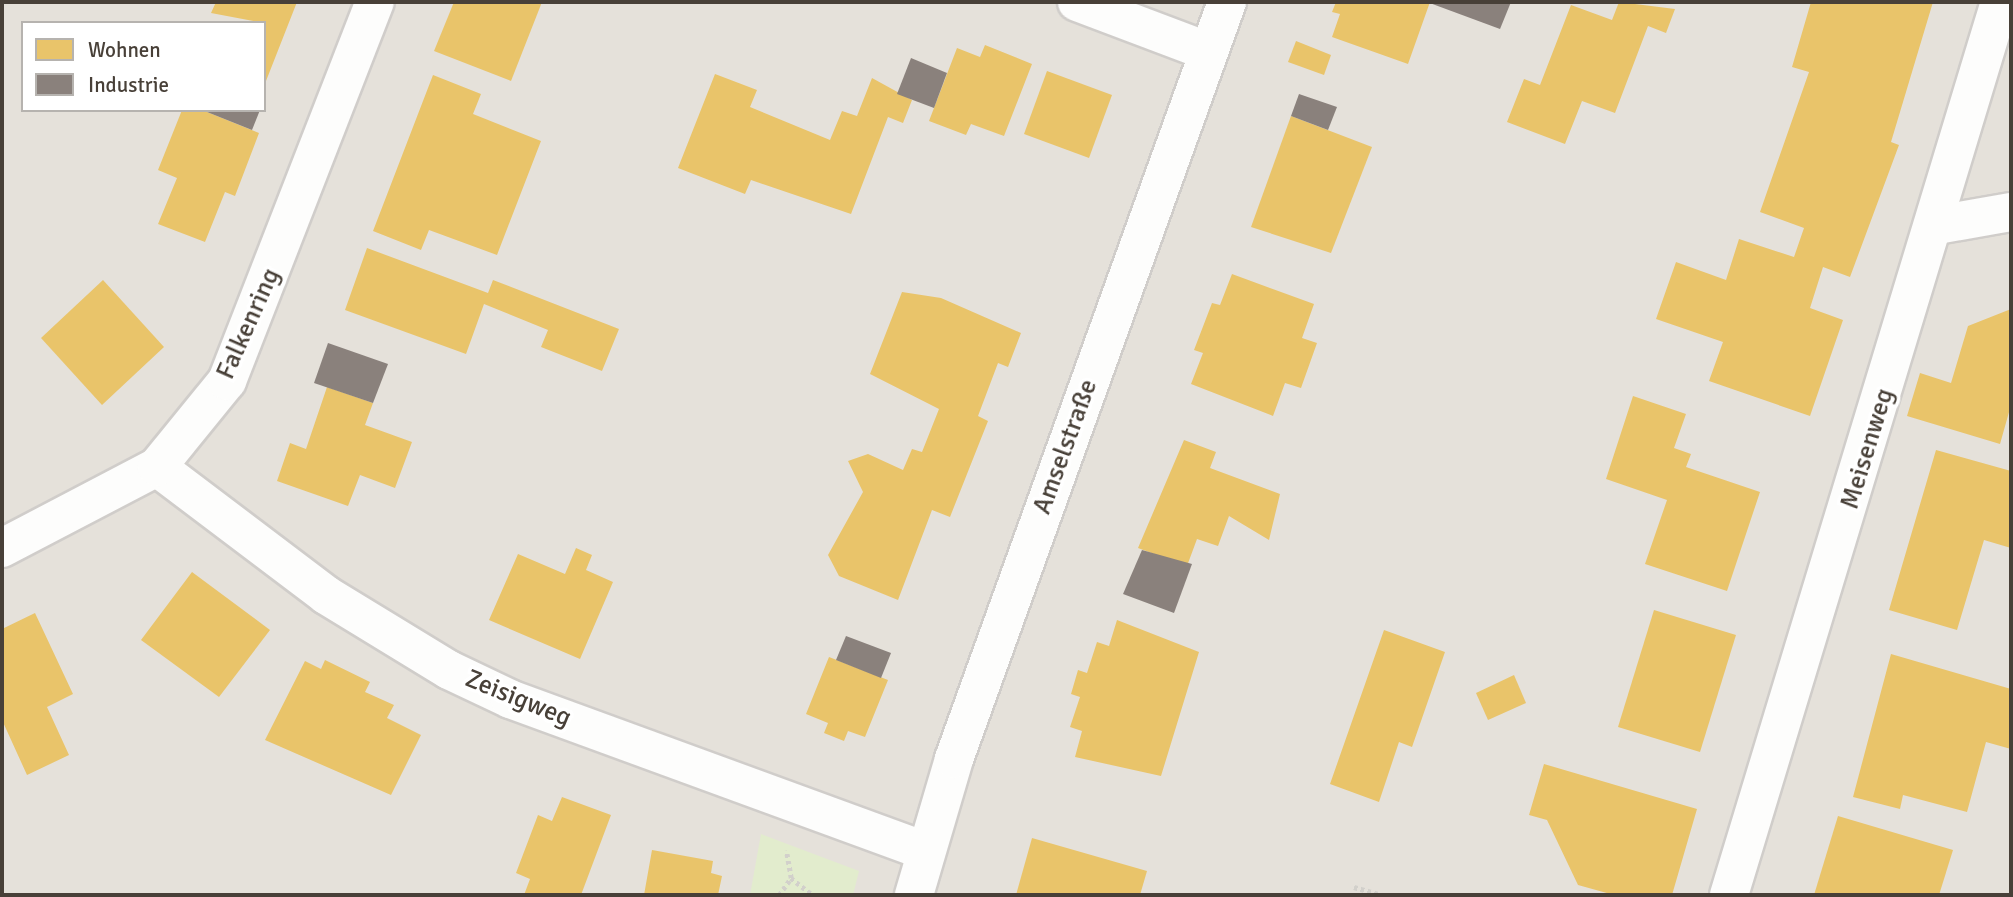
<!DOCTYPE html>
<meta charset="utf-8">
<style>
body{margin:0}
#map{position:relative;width:2013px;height:897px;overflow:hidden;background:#f2f0ed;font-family:Signika,sans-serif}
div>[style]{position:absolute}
.residential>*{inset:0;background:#e5e1da}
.green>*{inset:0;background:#e2eccd}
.homes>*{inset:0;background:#e9c46a}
.industry>*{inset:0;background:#8a817c}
.path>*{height:4.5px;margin-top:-2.25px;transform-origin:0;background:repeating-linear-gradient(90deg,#d2d0cb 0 3.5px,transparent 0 7px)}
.roads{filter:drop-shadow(2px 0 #d0cdca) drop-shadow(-2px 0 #d0cdca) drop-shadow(0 2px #d0cdca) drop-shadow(0 -2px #d0cdca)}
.minor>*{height:38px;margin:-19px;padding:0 19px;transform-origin:19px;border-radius:19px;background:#fdfdfc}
span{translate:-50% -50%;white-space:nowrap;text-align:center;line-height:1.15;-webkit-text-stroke:7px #fff;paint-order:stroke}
.street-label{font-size:26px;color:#484038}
.frame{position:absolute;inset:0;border:4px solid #484038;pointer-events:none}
.legend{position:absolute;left:21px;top:21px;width:245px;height:91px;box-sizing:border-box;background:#fff;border:2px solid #b6b3af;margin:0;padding:9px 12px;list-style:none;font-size:21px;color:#484038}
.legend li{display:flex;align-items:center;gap:14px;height:35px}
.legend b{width:35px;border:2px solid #b6b3af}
</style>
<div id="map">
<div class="residential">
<i style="clip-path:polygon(evenodd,2px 2px,2011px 2px,2011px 895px,2px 895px,2px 2px,23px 23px,264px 23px,264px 110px,23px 110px,23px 23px)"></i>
</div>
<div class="green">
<i style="clip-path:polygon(761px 834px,859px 871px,853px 895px,750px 895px)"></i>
</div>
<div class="homes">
<i style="clip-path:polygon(216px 2px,297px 2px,266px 81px,264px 23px,211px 13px)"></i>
<i style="clip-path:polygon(454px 2px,542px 2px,511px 81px,434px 51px)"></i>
<i style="clip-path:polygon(1336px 2px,1430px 2px,1408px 64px,1332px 37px,1340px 14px,1332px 12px)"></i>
<i style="clip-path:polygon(1619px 2px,1675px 9px,1666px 33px,1648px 26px,1615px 113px,1582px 101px,1565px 144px,1507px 122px,1524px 79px,1540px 85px,1571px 5px,1612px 20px)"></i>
<i style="clip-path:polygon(1811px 2px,1933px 2px,1891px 142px,1899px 145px,1850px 277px,1823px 267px,1810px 308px,1843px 320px,1810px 416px,1709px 381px,1723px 342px,1656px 319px,1676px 262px,1726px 280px,1739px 239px,1794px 257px,1804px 228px,1760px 212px,1809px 72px,1792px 67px)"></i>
<i style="clip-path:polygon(1296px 41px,1331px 55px,1324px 75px,1288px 62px)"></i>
<i style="clip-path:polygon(985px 45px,1032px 64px,1004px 136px,971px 124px,966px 135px,929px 121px,957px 48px,980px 57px)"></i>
<i style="clip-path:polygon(1047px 71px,1112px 95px,1089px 158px,1024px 134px)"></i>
<i style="clip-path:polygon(715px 74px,757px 90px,750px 107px,830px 140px,842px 111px,857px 116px,872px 78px,912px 100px,903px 123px,888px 117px,851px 214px,751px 180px,745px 194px,678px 168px)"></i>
<i style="clip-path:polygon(433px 75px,481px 94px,473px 114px,541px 141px,497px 255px,429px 230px,421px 250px,373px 231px)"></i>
<i style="clip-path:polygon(182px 110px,202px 110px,259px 133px,235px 196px,225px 192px,205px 242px,158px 224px,177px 178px,158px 170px)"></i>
<i style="clip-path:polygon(1291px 116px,1372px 147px,1331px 253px,1251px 227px)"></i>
<i style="clip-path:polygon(367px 248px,488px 293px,493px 280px,619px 329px,602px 371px,541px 347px,548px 330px,484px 304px,466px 354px,345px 310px)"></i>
<i style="clip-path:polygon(1232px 274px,1314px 304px,1302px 338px,1317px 343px,1301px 388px,1285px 383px,1273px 416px,1191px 384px,1203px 353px,1194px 350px,1212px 303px,1220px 305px)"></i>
<i style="clip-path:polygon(103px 280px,164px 347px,102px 405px,41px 338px)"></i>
<i style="clip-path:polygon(902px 292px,941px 298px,1021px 333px,1008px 367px,998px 363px,978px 416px,988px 421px,950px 517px,932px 510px,898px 600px,839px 576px,828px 555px,863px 492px,848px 461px,868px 454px,903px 470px,912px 449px,922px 452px,939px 409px,870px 374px)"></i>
<i style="clip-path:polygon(2011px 309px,2011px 405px,2000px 444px,1907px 416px,1920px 373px,1951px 383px,1968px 326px)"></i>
<i style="clip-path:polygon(327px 387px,373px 403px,365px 425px,412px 442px,395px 488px,360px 475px,348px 506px,277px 481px,290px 443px,306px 449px)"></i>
<i style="clip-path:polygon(1633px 396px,1686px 414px,1674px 448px,1691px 454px,1686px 467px,1760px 492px,1727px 591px,1645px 564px,1667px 500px,1606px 479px)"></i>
<i style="clip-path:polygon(1184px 440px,1216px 452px,1210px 468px,1280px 494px,1269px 540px,1229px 516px,1218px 546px,1197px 539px,1187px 566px,1138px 548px)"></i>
<i style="clip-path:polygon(1936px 450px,2011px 471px,2011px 548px,1984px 540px,1957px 630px,1889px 610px)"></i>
<i style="clip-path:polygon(576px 548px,592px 555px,586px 570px,613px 582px,580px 659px,489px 620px,518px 554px,565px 574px)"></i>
<i style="clip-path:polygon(192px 572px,270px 630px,219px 697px,141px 640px)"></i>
<i style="clip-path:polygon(1654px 610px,1736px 635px,1700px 752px,1618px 727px)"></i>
<i style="clip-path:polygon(35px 613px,73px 694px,47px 707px,69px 755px,27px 775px,2px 720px,2px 629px)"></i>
<i style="clip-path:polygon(1117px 620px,1199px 652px,1161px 776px,1075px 757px,1082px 731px,1070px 727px,1080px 697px,1071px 694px,1078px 670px,1087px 673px,1097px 642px,1109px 646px)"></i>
<i style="clip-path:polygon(1384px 630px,1445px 652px,1412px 747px,1399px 742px,1379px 802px,1330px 784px)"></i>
<i style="clip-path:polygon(1891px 654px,2011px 689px,2011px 749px,1986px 742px,1967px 812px,1903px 795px,1900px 809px,1853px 797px)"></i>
<i style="clip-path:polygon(829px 657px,888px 680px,865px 737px,848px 731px,844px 741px,824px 733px,828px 723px,806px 714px)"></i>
<i style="clip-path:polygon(325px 660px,370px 682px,365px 692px,394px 705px,387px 718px,421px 735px,391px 795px,265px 740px,305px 661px,321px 669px)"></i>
<i style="clip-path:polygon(1514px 675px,1526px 703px,1488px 720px,1476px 693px)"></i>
<i style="clip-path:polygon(1544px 764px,1697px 809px,1672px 895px,1614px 895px,1578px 885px,1547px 820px,1529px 815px)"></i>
<i style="clip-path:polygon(562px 797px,611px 815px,581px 895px,524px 895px,530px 879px,516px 873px,538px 815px,552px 821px)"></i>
<i style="clip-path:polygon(1838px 816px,1953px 850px,1939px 895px,1814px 895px)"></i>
<i style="clip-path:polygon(1032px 838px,1147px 871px,1140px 895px,1016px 895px)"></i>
<i style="clip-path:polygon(652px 850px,713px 861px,711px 873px,722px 876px,718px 895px,644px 895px)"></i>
</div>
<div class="industry">
<i style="clip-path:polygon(1427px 2px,1511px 2px,1500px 29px)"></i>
<i style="clip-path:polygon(911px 58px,947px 73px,934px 108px,897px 94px)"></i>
<i style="clip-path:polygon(1299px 94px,1337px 107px,1328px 130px,1291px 116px)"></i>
<i style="clip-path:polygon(202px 110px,260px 110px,252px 130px)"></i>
<i style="clip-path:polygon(328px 343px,388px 364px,373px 403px,314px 383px)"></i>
<i style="clip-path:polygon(1142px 550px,1192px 564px,1174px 613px,1123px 594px)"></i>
<i style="clip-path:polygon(846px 636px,891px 653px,881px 678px,836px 660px)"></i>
</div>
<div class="path">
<i style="left:791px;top:878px;width:28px;rotate:38deg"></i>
<i style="left:1354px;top:887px;width:29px;rotate:16deg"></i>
<i style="left:779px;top:895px;width:21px;rotate:-55deg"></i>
<i style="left:791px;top:878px;width:28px;rotate:-100deg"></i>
</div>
<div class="roads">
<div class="minor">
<i style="left:1077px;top:2px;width:139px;rotate:20.7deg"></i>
<i style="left:1937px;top:225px;width:75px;rotate:-10deg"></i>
<i style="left:157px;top:467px;width:212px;rotate:37.1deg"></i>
<i style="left:326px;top:595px;width:144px;rotate:31.4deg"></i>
<i style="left:449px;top:670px;width:68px;rotate:25.4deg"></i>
<i style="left:510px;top:699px;width:440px;rotate:20.1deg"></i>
<i style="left:2px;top:548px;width:175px;rotate:-27.6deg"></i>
<i style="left:157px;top:467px;width:111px;rotate:-50.9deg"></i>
<i style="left:227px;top:381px;width:407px;rotate:-68.7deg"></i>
<i style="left:914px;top:895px;width:142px;rotate:-73.6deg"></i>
<i style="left:954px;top:759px;width:805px;rotate:-70.17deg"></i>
<i style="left:1729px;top:895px;width:933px;rotate:-73.12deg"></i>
</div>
</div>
<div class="street-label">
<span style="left:249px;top:324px;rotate:-66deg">Falkenring</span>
<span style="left:1066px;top:447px;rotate:-70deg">Amselstraße</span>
<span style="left:1868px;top:449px;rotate:-73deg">Meisenweg</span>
<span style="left:518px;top:699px;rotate:22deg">Zeisigweg</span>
</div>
<div class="frame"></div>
<ul class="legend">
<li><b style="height:19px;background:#e9c46a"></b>Wohnen</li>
<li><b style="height:19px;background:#8a817c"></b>Industrie</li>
</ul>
</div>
